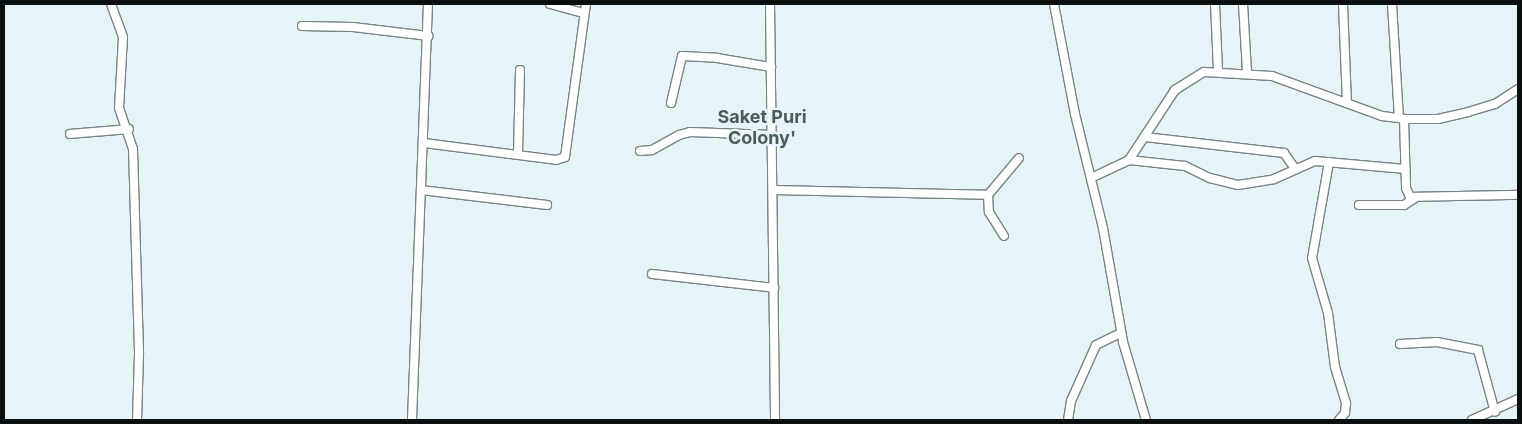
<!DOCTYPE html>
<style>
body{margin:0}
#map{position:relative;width:1522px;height:424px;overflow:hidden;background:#e5f4f7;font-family:Inter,sans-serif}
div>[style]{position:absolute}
.roads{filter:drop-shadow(1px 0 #768486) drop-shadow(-1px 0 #768486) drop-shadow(0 1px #768486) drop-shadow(0 -1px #768486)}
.minor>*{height:8px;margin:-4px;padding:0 4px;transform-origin:4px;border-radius:4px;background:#fff}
span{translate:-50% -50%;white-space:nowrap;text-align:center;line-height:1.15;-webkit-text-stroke:4.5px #e5f4f7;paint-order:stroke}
.neighbourhood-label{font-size:18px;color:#4d5a5c;font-weight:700}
.frame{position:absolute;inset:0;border:5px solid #0a0f10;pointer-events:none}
</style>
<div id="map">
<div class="roads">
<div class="minor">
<i style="left:111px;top:4px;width:35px;rotate:70deg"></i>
<i style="left:123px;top:37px;width:71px;rotate:93.2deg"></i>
<i style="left:119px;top:108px;width:43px;rotate:71.1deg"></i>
<i style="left:133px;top:149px;width:205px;rotate:88.3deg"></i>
<i style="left:139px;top:354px;width:66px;rotate:91.7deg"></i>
<i style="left:550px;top:4px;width:35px;rotate:15deg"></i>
<i style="left:770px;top:4px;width:416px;rotate:89.3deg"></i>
<i style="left:1054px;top:4px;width:112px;rotate:79.2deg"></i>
<i style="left:1075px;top:114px;width:117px;rotate:76.2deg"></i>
<i style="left:1103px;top:228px;width:116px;rotate:80deg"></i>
<i style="left:1123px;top:342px;width:81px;rotate:73.6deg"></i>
<i style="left:1215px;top:4px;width:67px;rotate:87.4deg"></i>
<i style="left:1243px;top:4px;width:68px;rotate:86.6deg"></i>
<i style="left:1343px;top:4px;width:99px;rotate:87.7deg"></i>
<i style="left:1392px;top:4px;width:114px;rotate:86.5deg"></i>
<i style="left:302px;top:26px;width:51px;rotate:1.1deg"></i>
<i style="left:353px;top:27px;width:76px;rotate:6.8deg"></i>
<i style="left:671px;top:103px;width:48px;rotate:-76.8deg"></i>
<i style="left:682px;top:56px;width:35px;rotate:3deg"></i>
<i style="left:717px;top:58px;width:55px;rotate:9.5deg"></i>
<i style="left:1404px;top:119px;width:69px;rotate:88.3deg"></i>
<i style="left:1406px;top:188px;width:10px;rotate:66deg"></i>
<i style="left:1410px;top:197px;width:108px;rotate:-1.1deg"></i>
<i style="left:70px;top:134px;width:59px;rotate:-4.8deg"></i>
<i style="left:1145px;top:137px;width:140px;rotate:6.6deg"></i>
<i style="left:1284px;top:153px;width:19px;rotate:55deg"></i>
<i style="left:424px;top:143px;width:133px;rotate:7.3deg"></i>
<i style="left:556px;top:160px;width:9px;rotate:-18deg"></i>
<i style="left:565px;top:157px;width:154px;rotate:-82.2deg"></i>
<i style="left:640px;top:151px;width:12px;rotate:-5deg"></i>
<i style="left:652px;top:150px;width:31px;rotate:-29deg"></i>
<i style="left:679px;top:135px;width:11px;rotate:-15deg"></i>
<i style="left:690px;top:132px;width:83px;rotate:2.1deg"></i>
<i style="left:518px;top:153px;width:83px;rotate:-88.6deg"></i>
<i style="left:1129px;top:160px;width:56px;rotate:6.1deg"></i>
<i style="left:1185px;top:166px;width:28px;rotate:26deg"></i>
<i style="left:1210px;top:178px;width:29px;rotate:14deg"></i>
<i style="left:1238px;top:185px;width:36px;rotate:-9deg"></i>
<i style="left:1274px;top:179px;width:45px;rotate:-23.7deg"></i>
<i style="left:1315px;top:161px;width:91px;rotate:5deg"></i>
<i style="left:1329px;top:162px;width:97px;rotate:100deg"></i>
<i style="left:1312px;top:258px;width:57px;rotate:73.8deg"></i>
<i style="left:1328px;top:313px;width:54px;rotate:82.6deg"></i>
<i style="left:1335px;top:367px;width:38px;rotate:73deg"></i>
<i style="left:1346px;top:403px;width:10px;rotate:96deg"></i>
<i style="left:1345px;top:413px;width:9px;rotate:131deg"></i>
<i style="left:1091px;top:178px;width:42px;rotate:-25.3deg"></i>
<i style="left:1129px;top:160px;width:84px;rotate:-56.7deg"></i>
<i style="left:1175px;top:90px;width:34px;rotate:-32deg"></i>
<i style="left:1204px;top:72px;width:68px;rotate:3.4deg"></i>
<i style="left:1272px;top:76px;width:117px;rotate:20deg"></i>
<i style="left:1382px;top:116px;width:26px;rotate:7deg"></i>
<i style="left:1408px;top:119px;width:30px"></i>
<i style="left:1438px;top:119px;width:31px;rotate:-13deg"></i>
<i style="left:1468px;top:112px;width:28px;rotate:-17deg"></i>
<i style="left:1495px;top:104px;width:27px;rotate:-33deg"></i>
<i style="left:421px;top:190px;width:127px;rotate:6.8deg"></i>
<i style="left:774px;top:190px;width:214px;rotate:1.3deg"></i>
<i style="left:988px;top:195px;width:48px;rotate:-50deg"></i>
<i style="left:988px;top:195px;width:17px;rotate:87deg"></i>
<i style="left:989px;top:212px;width:28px;rotate:58deg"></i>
<i style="left:1359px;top:205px;width:45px"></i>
<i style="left:1404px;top:205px;width:13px;rotate:-32deg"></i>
<i style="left:652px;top:274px;width:123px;rotate:6.5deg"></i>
<i style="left:1400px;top:344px;width:37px;rotate:-3deg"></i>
<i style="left:1437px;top:342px;width:42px;rotate:11deg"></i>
<i style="left:1478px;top:350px;width:64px;rotate:74.7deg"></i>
<i style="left:412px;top:420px;width:416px;rotate:-87.8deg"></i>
<i style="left:1068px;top:420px;width:19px;rotate:-81deg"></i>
<i style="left:1071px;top:401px;width:61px;rotate:-65.9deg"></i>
<i style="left:1096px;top:345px;width:28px;rotate:-26deg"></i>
<i style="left:1472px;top:420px;width:51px;rotate:-24.5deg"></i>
</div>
</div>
<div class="neighbourhood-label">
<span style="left:762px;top:128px">Saket Puri<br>Colony'</span>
</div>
<div class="frame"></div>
</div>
